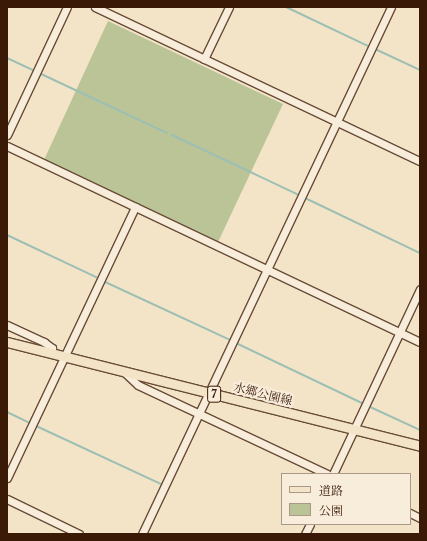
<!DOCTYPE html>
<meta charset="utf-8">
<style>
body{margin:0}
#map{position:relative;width:427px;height:541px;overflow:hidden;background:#f4e4c7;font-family:"Libre Caslon Text","Noto Serif JP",serif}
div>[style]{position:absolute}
.green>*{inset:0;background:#bac497}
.stream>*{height:2px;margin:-1px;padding:0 1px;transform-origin:1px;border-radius:1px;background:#9cbfb4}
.roads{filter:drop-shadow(1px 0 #684c37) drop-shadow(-1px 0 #684c37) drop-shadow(0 1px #684c37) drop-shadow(0 -1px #684c37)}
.minor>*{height:7px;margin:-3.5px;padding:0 3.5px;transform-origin:3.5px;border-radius:3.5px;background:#f8eddb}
.major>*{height:9px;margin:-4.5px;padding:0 4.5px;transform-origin:4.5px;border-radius:4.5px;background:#f4e4c7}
span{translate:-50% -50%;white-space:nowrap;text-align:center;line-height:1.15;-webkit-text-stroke:4px #f8eddb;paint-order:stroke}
.shield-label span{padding:1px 3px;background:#f8eddb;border:1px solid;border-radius:3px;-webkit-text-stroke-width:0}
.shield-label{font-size:11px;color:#3a1907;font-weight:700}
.street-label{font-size:12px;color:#3a1907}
.frame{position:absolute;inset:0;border:8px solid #3a1907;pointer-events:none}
.legend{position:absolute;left:281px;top:473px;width:130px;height:52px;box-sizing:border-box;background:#f8eddb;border:1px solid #ac9886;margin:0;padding:5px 7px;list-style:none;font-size:12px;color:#3a1907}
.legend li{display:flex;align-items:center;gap:8px;height:20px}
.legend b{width:20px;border:1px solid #ac9886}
</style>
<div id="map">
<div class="green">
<i style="clip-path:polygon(108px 21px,283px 104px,218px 242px,44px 160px)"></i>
</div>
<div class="stream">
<i style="left:286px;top:7px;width:91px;rotate:25.4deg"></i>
<i style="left:375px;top:49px;width:50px;rotate:25deg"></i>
<i style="left:7px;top:58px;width:31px;rotate:25deg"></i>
<i style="left:39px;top:73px;width:141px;rotate:25.1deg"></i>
<i style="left:172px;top:135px;width:140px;rotate:25.3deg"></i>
<i style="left:305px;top:198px;width:127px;rotate:25.6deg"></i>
<i style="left:7px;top:235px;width:101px;rotate:25.3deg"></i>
<i style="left:103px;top:281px;width:140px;rotate:24.9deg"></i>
<i style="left:236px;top:343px;width:140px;rotate:25.5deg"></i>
<i style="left:368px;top:406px;width:57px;rotate:24.8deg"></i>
<i style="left:7px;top:412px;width:25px;rotate:26deg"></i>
<i style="left:34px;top:425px;width:142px;rotate:24.9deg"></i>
</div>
<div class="roads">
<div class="minor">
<i style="left:95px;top:7px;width:360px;rotate:25.4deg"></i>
<i style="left:204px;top:59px;width:58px;rotate:-64.3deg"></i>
<i style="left:7px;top:135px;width:141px;rotate:-64.9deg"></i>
<i style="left:7px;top:146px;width:457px;rotate:25.4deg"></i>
<i style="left:7px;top:325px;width:41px;rotate:24.7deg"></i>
<i style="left:44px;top:342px;width:10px;rotate:37deg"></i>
<i style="left:52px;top:348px;width:5px;rotate:101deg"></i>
<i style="left:124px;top:372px;width:19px;rotate:43deg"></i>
<i style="left:138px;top:385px;width:209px;rotate:25.2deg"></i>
<i style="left:333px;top:474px;width:204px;rotate:-64.8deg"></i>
<i style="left:7px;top:478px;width:300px;rotate:-64.7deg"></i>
<i style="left:7px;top:499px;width:80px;rotate:25.9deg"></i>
<i style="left:410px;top:513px;width:11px;rotate:27deg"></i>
<i style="left:142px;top:534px;width:583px;rotate:-64.71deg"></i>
<i style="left:305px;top:534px;width:11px;rotate:-63deg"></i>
</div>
<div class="major">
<i style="left:7px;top:342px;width:426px;rotate:14.1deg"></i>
</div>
</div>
<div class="shield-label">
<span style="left:214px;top:394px">7</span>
</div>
<div class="street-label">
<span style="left:263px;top:394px;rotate:14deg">水郷公園線</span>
</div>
<div class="frame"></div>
<ul class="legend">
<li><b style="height:5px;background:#f4e4c7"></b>道路</li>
<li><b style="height:11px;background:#bac497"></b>公園</li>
</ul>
</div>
